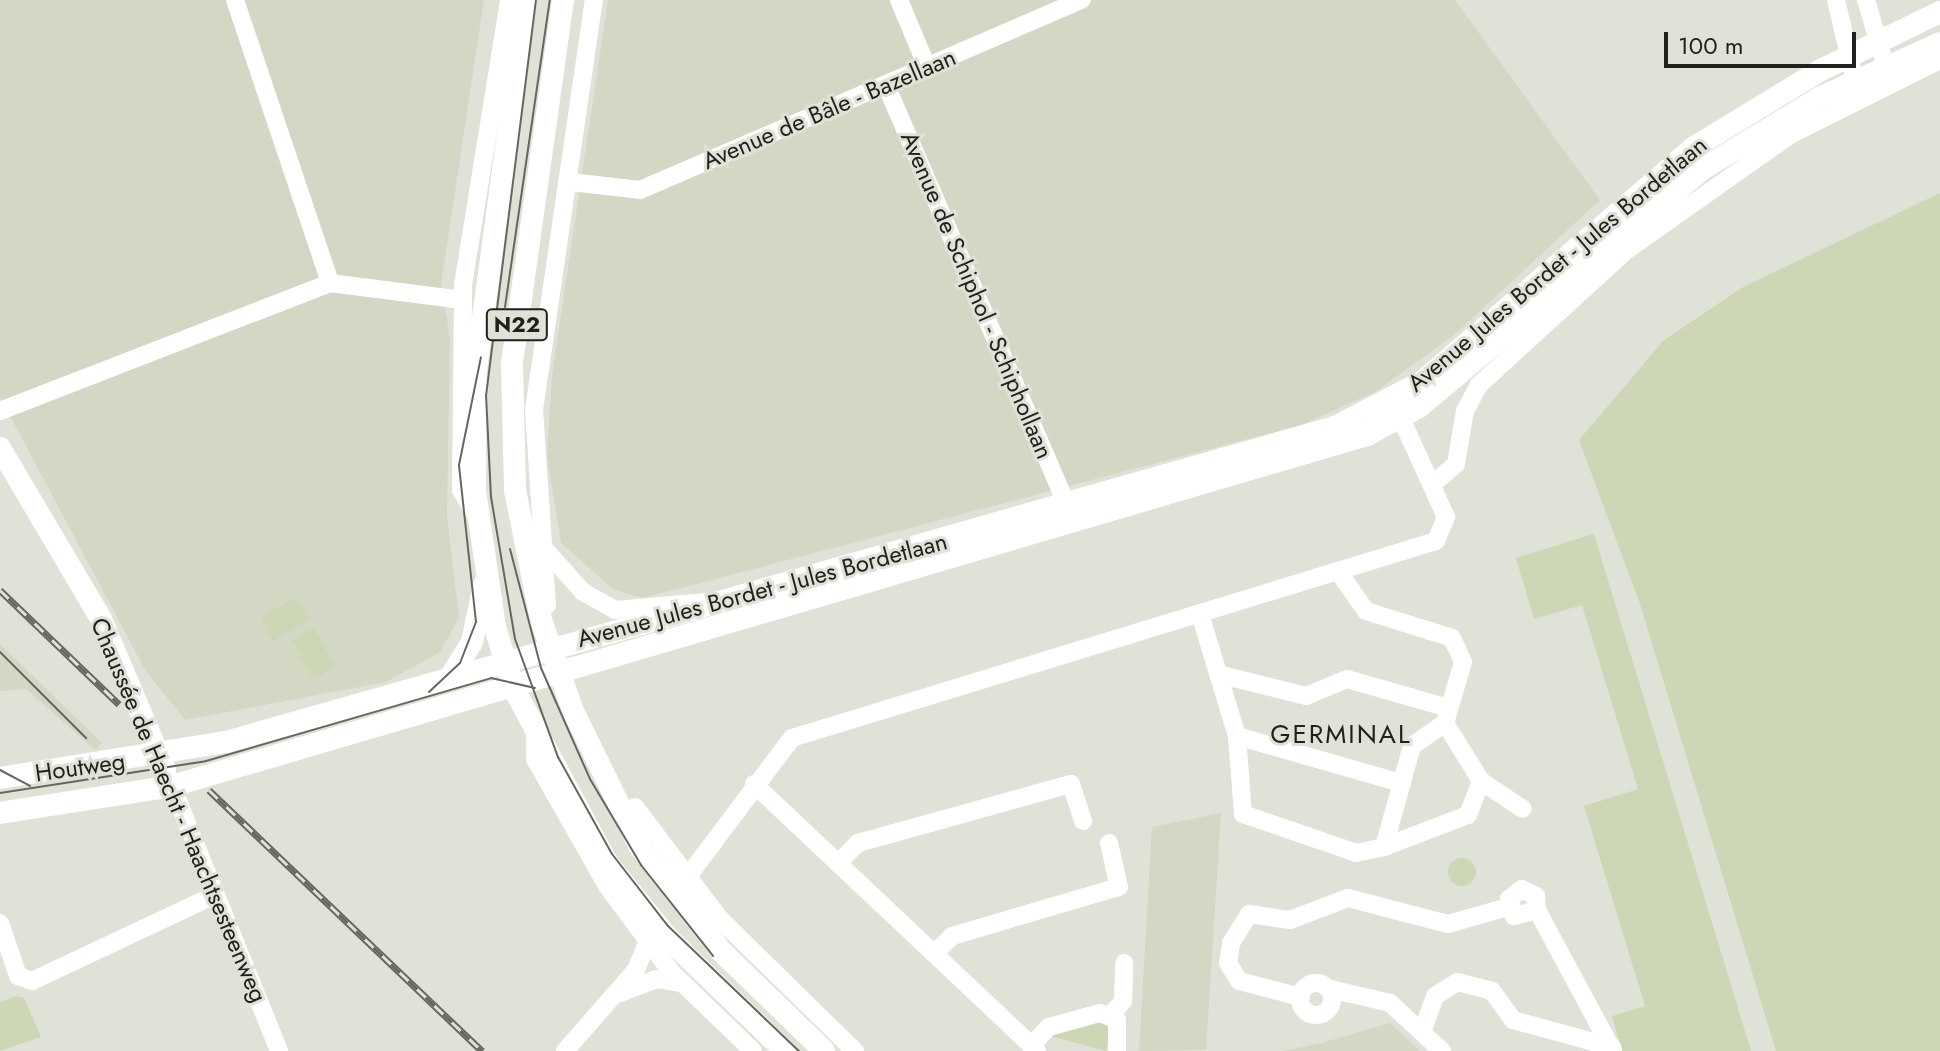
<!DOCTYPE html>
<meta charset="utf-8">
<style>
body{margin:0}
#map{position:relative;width:1940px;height:1051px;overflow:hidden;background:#dfe2d6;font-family:Jost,sans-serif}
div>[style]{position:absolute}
.built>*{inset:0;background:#d3d8c5}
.green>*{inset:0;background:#cdd6b5}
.round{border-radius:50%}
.minor>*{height:18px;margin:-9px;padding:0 9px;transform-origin:9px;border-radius:9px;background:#fff}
.minor>.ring{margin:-9px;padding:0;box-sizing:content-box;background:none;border:18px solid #fff;border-radius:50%}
.major>*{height:22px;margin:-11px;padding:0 11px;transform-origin:11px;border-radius:11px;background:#fff}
.tram>*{height:2px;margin:-1px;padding:0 1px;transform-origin:1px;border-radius:1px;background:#656860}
.rail>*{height:7px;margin-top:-3.5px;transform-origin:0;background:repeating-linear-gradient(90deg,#dfe2d6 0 12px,#656860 0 24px);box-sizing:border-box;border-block:2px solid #656860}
span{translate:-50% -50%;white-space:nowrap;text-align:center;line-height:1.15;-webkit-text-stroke:6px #dfe2d6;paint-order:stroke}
.shield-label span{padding:2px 6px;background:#dfe2d6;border:2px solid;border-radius:6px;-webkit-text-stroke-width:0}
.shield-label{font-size:22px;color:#1f211c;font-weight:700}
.street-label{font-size:24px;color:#1f211c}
.neighbourhood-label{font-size:26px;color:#1f211c;letter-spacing:2px}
.scale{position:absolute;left:1664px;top:32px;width:192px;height:36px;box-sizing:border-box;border:4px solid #1f211c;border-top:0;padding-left:10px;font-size:24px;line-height:28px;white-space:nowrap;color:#1f211c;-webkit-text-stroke:6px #dfe2d6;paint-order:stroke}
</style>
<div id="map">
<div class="built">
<i style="clip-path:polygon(0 0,484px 0,441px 284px,450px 339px,447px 516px,459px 618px,440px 652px,386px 682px,185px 720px,145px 670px,0 397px)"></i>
<i style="clip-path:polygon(608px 0,1455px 0,1600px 200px,1454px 335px,1375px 392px,1301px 425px,643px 598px,613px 589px,561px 543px,547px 456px,552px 375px)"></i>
<i style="clip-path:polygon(0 644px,102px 743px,95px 750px,26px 689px,0 691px)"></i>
<i style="clip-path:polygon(1221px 813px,1206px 1050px,1139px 1051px,1152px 827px)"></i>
<i style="clip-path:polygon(1390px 1023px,1420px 1051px,1282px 1051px,1318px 1044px)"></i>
</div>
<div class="green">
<i style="clip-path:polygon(1940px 193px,1940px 1051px,1776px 1051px,1640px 604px,1579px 440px,1663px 341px,1743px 287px)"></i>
<i style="clip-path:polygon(1594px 534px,1751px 1051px,1622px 1051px,1612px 1016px,1645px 1006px,1584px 806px,1638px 789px,1582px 605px,1534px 619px,1516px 558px)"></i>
<i style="clip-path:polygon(297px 597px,309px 620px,272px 641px,260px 617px)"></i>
<i style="clip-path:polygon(314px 628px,335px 668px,313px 680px,292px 640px)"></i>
<i class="round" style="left:1448px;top:858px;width:28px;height:28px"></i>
<i style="clip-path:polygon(16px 996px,24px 998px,41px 1037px,0 1051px,0 1002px)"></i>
<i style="clip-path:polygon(1096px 1018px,1111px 1025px,1106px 1051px,1050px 1036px)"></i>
</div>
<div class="minor">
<i style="left:235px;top:0;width:299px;rotate:71.4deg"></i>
<i style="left:899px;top:0;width:73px;rotate:67.3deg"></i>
<i style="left:1836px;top:0;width:83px;rotate:76.8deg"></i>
<i style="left:1866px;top:0;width:84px;rotate:73.5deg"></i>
<i style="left:886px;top:85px;width:458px;rotate:66.7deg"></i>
<i style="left:571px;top:182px;width:69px;rotate:6.6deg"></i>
<i style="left:640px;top:190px;width:481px;rotate:-23.3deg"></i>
<i style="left:0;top:411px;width:354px;rotate:-21.2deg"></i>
<i style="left:330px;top:283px;width:134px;rotate:7.3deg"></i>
<i style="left:1434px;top:483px;width:29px;rotate:-41deg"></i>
<i style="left:1456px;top:464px;width:54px;rotate:-80.4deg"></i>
<i style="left:1465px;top:411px;width:30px;rotate:-62deg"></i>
<i style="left:1479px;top:385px;width:200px;rotate:-42.4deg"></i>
<i style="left:1627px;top:250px;width:199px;rotate:-35.2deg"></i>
<i style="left:1790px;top:135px;width:168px;rotate:-26.6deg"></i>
<i style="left:479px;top:520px;width:35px;rotate:-121deg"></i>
<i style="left:461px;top:490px;width:205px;rotate:-89.4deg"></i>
<i style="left:463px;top:285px;width:289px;rotate:-80.8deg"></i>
<i style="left:541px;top:545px;width:63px;rotate:48.2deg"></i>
<i style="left:583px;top:592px;width:37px;rotate:29deg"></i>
<i style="left:615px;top:610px;width:91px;rotate:-5deg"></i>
<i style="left:1340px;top:574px;width:45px;rotate:54.9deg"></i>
<i style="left:1366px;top:611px;width:90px;rotate:17.4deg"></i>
<i style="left:1452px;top:638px;width:26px;rotate:65deg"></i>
<i style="left:1463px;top:662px;width:64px;rotate:106.4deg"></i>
<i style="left:1445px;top:723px;width:68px;rotate:58.2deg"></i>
<i style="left:1481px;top:781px;width:50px;rotate:33.7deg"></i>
<i style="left:547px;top:605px;width:195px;rotate:-93.8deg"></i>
<i style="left:534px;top:410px;width:414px;rotate:-81.7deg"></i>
<i style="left:1200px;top:614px;width:127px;rotate:73.1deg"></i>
<i style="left:1237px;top:736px;width:78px;rotate:85.6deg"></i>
<i style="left:1243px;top:814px;width:120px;rotate:19deg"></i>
<i style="left:1356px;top:853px;width:29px;rotate:-12deg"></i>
<i style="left:1218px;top:674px;width:91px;rotate:14deg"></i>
<i style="left:1306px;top:696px;width:44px;rotate:-22.5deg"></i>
<i style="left:1347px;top:679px;width:105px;rotate:16deg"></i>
<i style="left:1445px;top:723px;width:40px;rotate:145.1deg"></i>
<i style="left:1412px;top:746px;width:105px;rotate:105.5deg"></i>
<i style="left:1384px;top:847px;width:90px;rotate:-20.9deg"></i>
<i style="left:1468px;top:815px;width:36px;rotate:-69deg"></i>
<i style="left:535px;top:730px;width:29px;rotate:90deg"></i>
<i style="left:535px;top:759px;width:146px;rotate:60.4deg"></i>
<i style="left:607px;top:886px;width:109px;rotate:53.2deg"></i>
<i style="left:672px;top:973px;width:112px;rotate:43.9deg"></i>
<i style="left:1237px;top:736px;width:171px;rotate:16deg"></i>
<i style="left:754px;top:784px;width:389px;rotate:43.3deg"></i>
<i style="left:172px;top:786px;width:286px;rotate:68deg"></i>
<i style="left:635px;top:807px;width:141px;rotate:52.8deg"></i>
<i style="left:720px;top:919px;width:189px;rotate:44.4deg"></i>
<i style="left:839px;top:862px;width:27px;rotate:-45deg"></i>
<i style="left:858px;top:843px;width:221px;rotate:-15.5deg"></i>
<i style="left:1071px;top:784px;width:39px;rotate:72deg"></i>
<i style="left:686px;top:879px;width:176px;rotate:-53.1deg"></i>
<i style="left:792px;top:738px;width:673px;rotate:-17.01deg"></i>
<i style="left:1436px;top:541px;width:26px;rotate:-67deg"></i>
<i style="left:1446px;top:517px;width:123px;rotate:-114.5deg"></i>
<i style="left:1537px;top:910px;width:24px;rotate:165deg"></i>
<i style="left:1514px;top:916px;width:18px;rotate:-106deg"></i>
<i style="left:1509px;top:899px;width:16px;rotate:-38deg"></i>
<i style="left:1522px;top:889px;width:16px;rotate:27deg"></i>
<i style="left:1536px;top:896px;width:14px;rotate:86deg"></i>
<i style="left:1537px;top:910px;width:160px;rotate:61.7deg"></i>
<i style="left:0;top:923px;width:56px;rotate:71.2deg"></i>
<i style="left:18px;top:976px;width:15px;rotate:20deg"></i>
<i style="left:32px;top:981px;width:200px;rotate:-25.2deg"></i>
<i style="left:935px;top:953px;width:24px;rotate:-45deg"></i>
<i style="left:952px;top:936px;width:174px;rotate:-16.4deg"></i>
<i style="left:1119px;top:887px;width:45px;rotate:-102.8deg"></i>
<i class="ring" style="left:1300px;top:983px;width:14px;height:14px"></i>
<i style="left:1330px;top:989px;width:62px;rotate:13.1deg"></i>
<i style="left:1390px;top:1003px;width:71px;rotate:42.7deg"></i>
<i style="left:620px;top:993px;width:39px;rotate:-21deg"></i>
<i style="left:656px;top:979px;width:25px;rotate:9deg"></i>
<i style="left:1301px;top:997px;width:64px;rotate:-165.5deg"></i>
<i style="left:1239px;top:981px;width:21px;rotate:-121deg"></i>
<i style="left:1228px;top:963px;width:20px;rotate:-81deg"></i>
<i style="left:1231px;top:943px;width:34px;rotate:-58deg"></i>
<i style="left:1249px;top:914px;width:41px;rotate:8.3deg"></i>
<i style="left:1290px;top:920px;width:62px;rotate:-20.8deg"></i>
<i style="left:1348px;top:898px;width:103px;rotate:14.6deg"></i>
<i style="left:1448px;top:924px;width:62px;rotate:-15.8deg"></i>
<i style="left:1111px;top:1015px;width:18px;rotate:-49deg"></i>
<i style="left:1123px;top:1001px;width:38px;rotate:-88deg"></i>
<i style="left:1422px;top:1032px;width:38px;rotate:-70deg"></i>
<i style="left:1435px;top:996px;width:26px;rotate:-32deg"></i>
<i style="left:1457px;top:982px;width:36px;rotate:14deg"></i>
<i style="left:1492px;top:991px;width:36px;rotate:54deg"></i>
<i style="left:1513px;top:1020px;width:103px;rotate:15.3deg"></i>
<i style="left:1031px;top:1046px;width:26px;rotate:-47deg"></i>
<i style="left:1049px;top:1027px;width:53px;rotate:-15.4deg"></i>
<i style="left:1100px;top:1013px;width:18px;rotate:22deg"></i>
<i style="left:1117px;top:1020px;width:31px;rotate:90deg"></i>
<i style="left:565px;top:1051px;width:108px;rotate:-48.8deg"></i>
<i style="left:636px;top:970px;width:32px;rotate:-68deg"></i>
</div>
<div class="major">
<i style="left:526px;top:0;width:374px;rotate:97.7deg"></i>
<i style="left:476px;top:371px;width:120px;rotate:90.5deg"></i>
<i style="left:475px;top:491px;width:137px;rotate:81.6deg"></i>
<i style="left:495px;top:627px;width:65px;rotate:73deg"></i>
<i style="left:514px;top:689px;width:199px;rotate:61.8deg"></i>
<i style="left:608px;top:864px;width:97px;rotate:50.9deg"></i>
<i style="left:669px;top:939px;width:161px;rotate:44deg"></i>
<i style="left:563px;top:0;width:369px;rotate:98deg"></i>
<i style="left:512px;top:365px;width:125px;rotate:88.6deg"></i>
<i style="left:515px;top:490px;width:133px;rotate:78.7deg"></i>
<i style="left:541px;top:620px;width:96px;rotate:70.6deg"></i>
<i style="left:573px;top:711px;width:152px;rotate:63.8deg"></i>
<i style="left:640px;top:847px;width:133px;rotate:52deg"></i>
<i style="left:722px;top:952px;width:142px;rotate:44.1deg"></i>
<i style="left:0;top:448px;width:199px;rotate:59.4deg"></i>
<i style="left:101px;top:619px;width:164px;rotate:67deg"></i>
<i style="left:449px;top:679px;width:44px;rotate:-58.1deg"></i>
<i style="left:472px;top:642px;width:58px;rotate:-78.1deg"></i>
<i style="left:0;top:778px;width:229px;rotate:-9.1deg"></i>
<i style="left:226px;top:742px;width:1153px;rotate:-15.86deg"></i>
<i style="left:1335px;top:427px;width:99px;rotate:-27.6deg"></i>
<i style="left:1423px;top:381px;width:357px;rotate:-40.8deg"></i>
<i style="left:1693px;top:148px;width:150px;rotate:-31.4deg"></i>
<i style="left:1821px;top:70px;width:132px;rotate:-26deg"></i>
<i style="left:0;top:813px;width:174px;rotate:-8.9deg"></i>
<i style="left:172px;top:786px;width:1245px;rotate:-16.37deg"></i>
<i style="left:1367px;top:435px;width:59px;rotate:-28.3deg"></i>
<i style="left:1419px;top:407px;width:372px;rotate:-40deg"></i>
<i style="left:1704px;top:168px;width:135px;rotate:-31.3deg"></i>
<i style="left:1819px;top:98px;width:133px;rotate:-24.4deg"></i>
</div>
<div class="tram">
<i style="left:536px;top:0;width:398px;rotate:97.2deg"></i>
<i style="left:486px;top:395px;width:102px;rotate:87.2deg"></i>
<i style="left:491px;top:497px;width:144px;rotate:80.4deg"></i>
<i style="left:515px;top:639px;width:126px;rotate:70deg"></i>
<i style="left:558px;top:757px;width:111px;rotate:60.9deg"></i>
<i style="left:612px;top:854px;width:91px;rotate:52.1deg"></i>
<i style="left:668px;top:926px;width:181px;rotate:43.7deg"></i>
<i style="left:505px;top:307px;width:310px;rotate:-81.7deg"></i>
<i style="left:510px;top:549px;width:123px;rotate:75.4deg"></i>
<i style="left:541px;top:668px;width:121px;rotate:66.2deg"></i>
<i style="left:590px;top:779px;width:100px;rotate:59.3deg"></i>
<i style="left:641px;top:865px;width:116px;rotate:51.6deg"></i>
<i style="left:0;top:652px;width:122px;rotate:45deg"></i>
<i style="left:429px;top:692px;width:42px;rotate:-43.1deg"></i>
<i style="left:460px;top:663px;width:44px;rotate:-68.7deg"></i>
<i style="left:476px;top:622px;width:158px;rotate:-96.2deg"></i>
<i style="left:459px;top:465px;width:110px;rotate:-78.5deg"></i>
<i style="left:0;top:770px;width:34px;rotate:28deg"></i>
<i style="left:0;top:793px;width:208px;rotate:-8.8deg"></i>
<i style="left:206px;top:761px;width:297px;rotate:-16.2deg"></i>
<i style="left:491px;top:678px;width:45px;rotate:12.8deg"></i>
</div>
<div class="rail">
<i style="left:0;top:590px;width:165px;rotate:43.8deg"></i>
<i style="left:209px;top:790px;width:378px;rotate:43.7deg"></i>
</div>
<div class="shield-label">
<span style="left:517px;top:325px">N22</span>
</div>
<div class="street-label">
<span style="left:829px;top:109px;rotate:-23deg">Avenue de Bâle - Bazellaan</span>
<span style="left:1557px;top:264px;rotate:-40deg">Avenue Jules Bordet - Jules Bordetlaan</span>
<span style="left:977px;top:295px;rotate:67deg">Avenue de Schiphol - Schiphollaan</span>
<span style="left:762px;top:590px;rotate:-15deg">Avenue Jules Bordet - Jules Bordetlaan</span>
<span style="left:80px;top:767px;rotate:-8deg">Houtweg</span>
<span style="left:179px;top:810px;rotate:67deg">Chaussée de Haecht - Haachtsesteenweg</span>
</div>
<div class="neighbourhood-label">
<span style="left:1341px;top:735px">GERMINAL</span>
</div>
<div class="scale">100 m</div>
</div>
